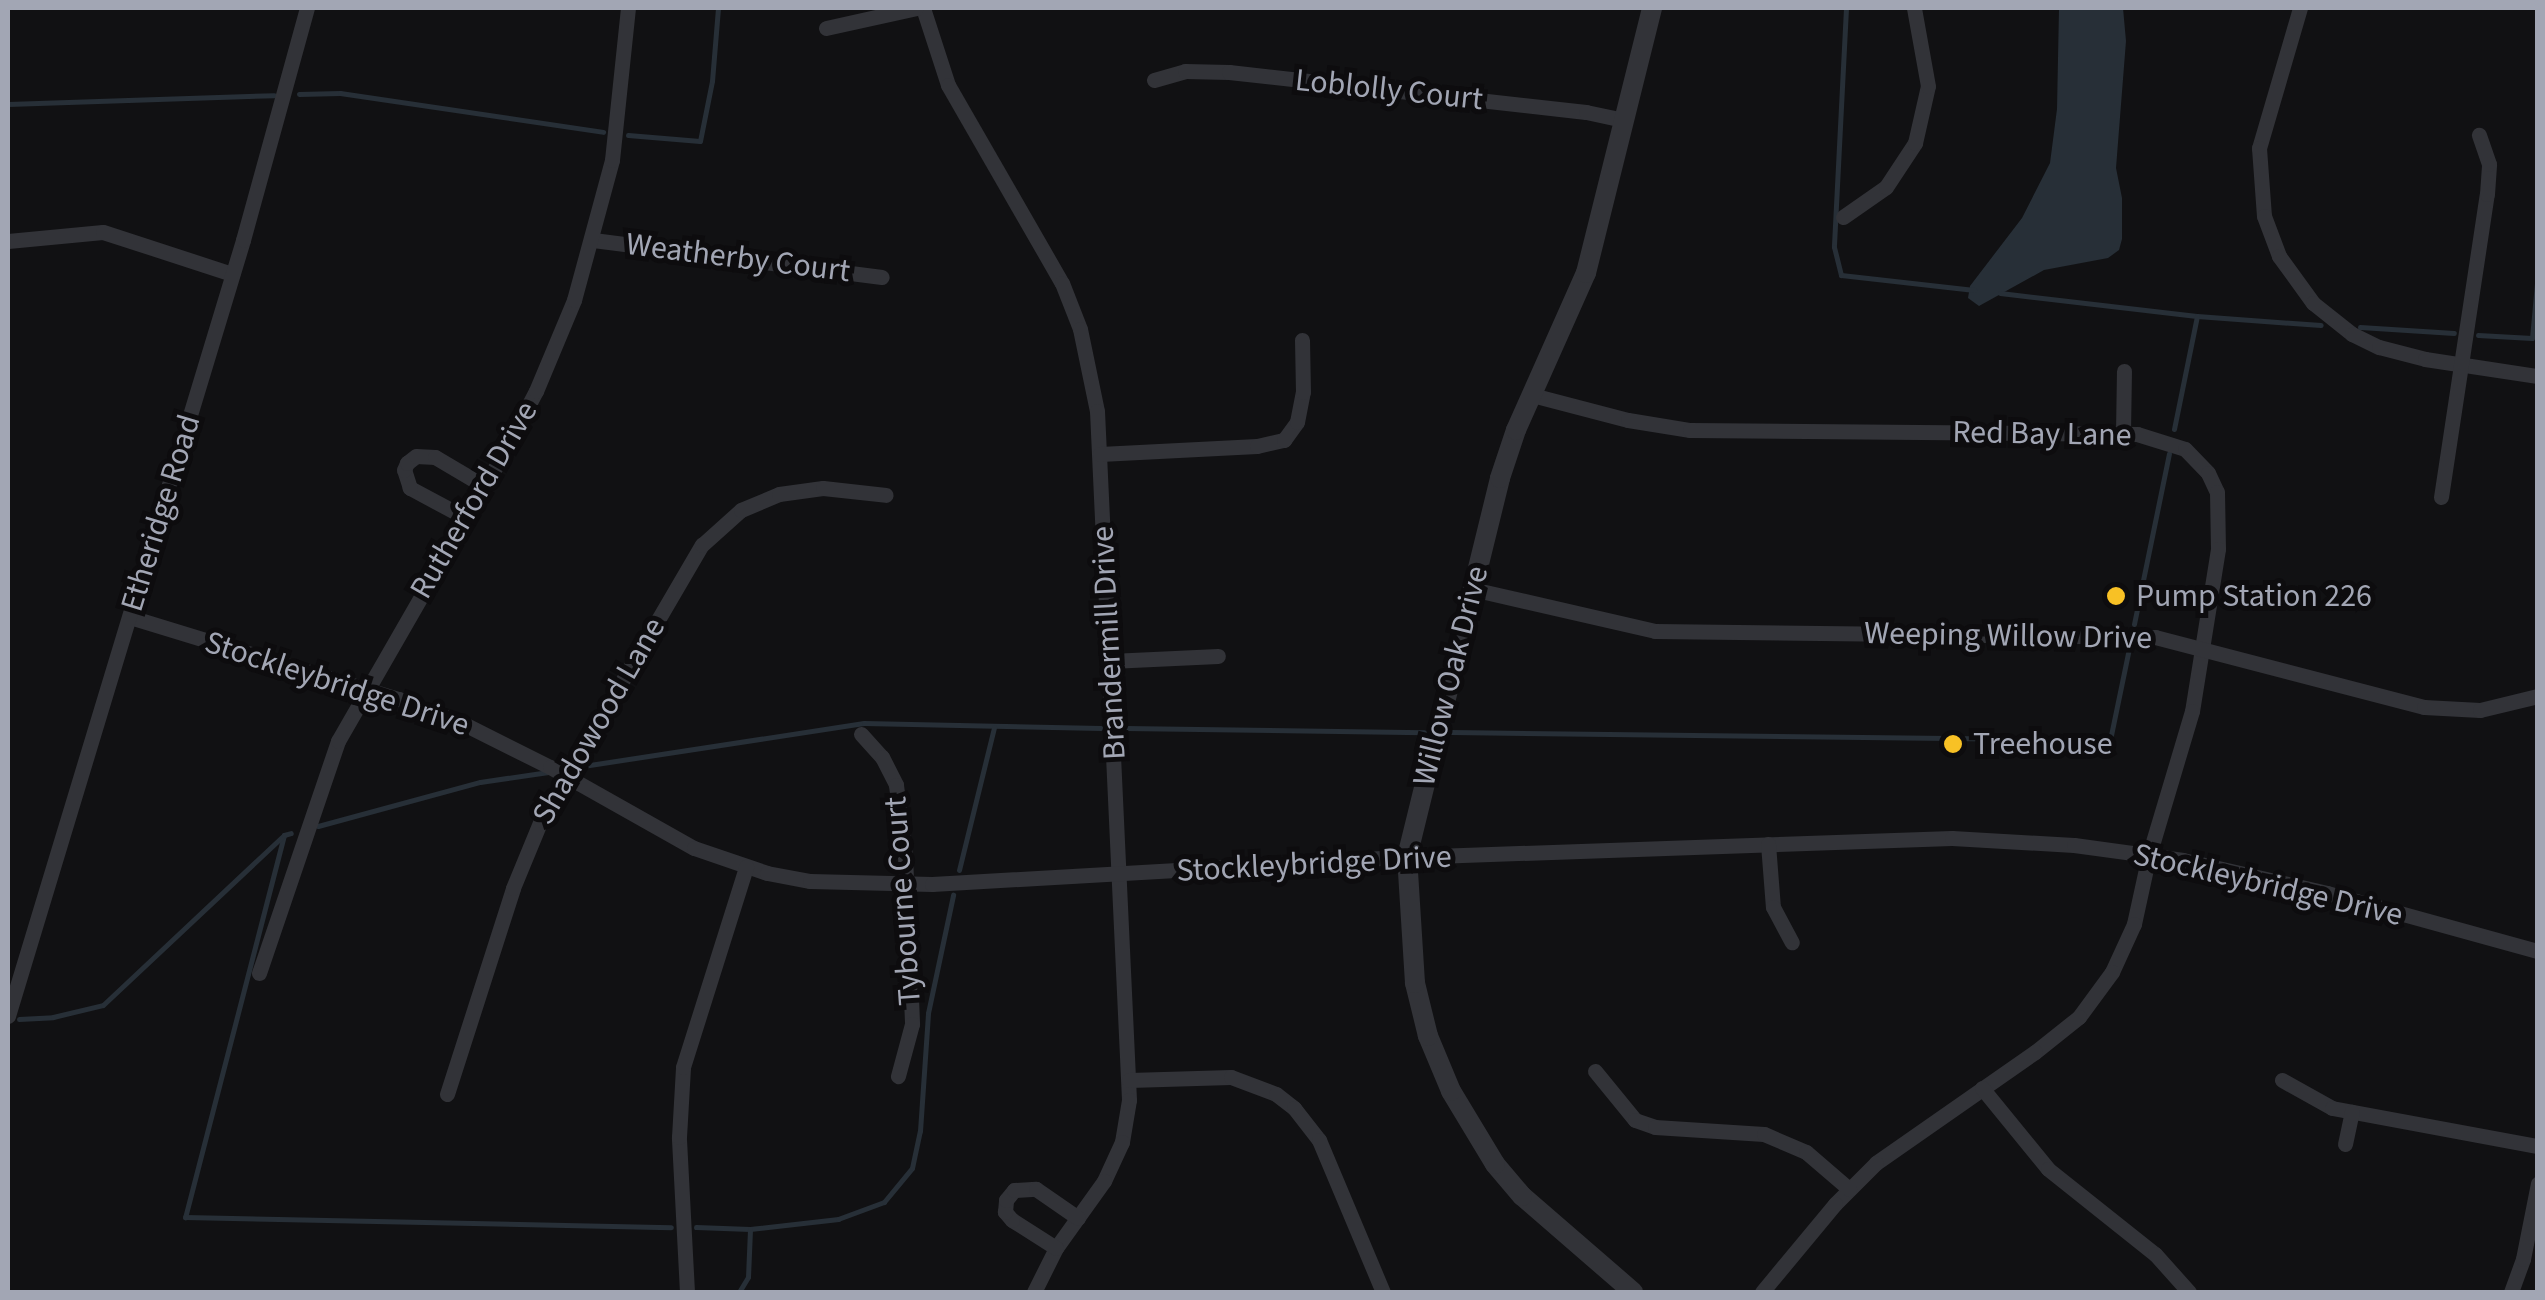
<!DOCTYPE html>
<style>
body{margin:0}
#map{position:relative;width:2545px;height:1300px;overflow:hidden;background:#111113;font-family:"Source Sans 3",sans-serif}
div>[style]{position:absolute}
.water>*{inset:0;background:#272f37}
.stream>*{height:5px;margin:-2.5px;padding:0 2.5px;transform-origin:2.5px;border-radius:2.5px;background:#272f37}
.minor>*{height:15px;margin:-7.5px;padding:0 7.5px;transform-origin:7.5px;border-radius:7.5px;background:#323338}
.tertiary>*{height:20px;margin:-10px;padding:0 10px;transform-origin:10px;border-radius:10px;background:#323338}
.dots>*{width:28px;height:28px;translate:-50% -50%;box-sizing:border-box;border:5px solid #0d0c0e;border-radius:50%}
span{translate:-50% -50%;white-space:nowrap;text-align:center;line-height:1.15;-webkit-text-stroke:10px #0d0c0e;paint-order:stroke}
.street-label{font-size:32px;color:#a2a6b4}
.poi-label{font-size:32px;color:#a2a6b4}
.left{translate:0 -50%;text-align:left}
.frame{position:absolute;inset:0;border:10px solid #a2a6b4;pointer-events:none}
</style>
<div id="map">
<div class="water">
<i style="clip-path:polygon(2059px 8px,2123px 8px,2126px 41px,2116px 168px,2122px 198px,2122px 239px,2119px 250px,2108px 258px,2044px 270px,1979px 306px,1968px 298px,1970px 286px,2022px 218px,2050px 163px,2057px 109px)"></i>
</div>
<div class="stream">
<i style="left:1846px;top:8px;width:239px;rotate:92.9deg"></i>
<i style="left:1834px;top:247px;width:29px;rotate:76deg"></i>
<i style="left:1841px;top:275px;width:134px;rotate:6.4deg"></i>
<i style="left:299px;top:94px;width:41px;rotate:-1.4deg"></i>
<i style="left:340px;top:93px;width:266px;rotate:8.4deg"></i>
<i style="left:8px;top:104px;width:266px;rotate:-1.9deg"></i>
<i style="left:628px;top:135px;width:72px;rotate:4.8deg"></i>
<i style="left:700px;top:141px;width:61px;rotate:-78.7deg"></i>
<i style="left:712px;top:81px;width:73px;rotate:-85.3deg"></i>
<i style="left:2000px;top:293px;width:198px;rotate:6.7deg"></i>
<i style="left:2197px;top:316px;width:124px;rotate:4.2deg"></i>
<i style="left:2360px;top:327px;width:94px;rotate:3.7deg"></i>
<i style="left:2478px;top:335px;width:54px;rotate:3.2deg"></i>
<i style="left:2532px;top:338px;width:66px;rotate:-84.8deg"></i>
<i style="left:2174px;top:429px;width:115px;rotate:-78.5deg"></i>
<i style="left:2134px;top:624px;width:174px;rotate:-78.4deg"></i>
<i style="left:1125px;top:728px;width:299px;rotate:0.8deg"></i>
<i style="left:1451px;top:732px;width:659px;rotate:0.7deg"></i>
<i style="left:2110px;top:740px;width:94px;rotate:-78.3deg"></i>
<i style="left:583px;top:766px;width:284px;rotate:-8.7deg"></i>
<i style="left:864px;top:723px;width:237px;rotate:1.2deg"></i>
<i style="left:318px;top:826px;width:168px;rotate:-15.2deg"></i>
<i style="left:480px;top:782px;width:69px;rotate:-8.4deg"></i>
<i style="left:284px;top:835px;width:395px;rotate:104.5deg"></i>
<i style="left:185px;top:1217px;width:486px;rotate:1.2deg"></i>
<i style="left:959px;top:870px;width:147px;rotate:-76.2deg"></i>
<i style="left:19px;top:1019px;width:34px;rotate:-3deg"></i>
<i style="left:53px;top:1017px;width:51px;rotate:-13.5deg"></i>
<i style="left:103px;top:1005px;width:248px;rotate:-43.2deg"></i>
<i style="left:284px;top:835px;width:7px;rotate:-16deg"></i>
<i style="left:696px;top:1227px;width:54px;rotate:2.1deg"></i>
<i style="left:750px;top:1229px;width:89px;rotate:-6.5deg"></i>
<i style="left:838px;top:1219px;width:49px;rotate:-20.3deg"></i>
<i style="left:884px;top:1202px;width:44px;rotate:-50.5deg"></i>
<i style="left:912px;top:1168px;width:38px;rotate:-78deg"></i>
<i style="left:920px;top:1131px;width:118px;rotate:-86.1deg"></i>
<i style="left:928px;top:1013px;width:121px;rotate:-78deg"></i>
<i style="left:739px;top:1292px;width:17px;rotate:-59deg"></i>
<i style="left:748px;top:1277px;width:48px;rotate:-87.6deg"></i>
</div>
<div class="minor">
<i style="left:923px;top:8px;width:81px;rotate:72deg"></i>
<i style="left:948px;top:85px;width:228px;rotate:60.1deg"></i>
<i style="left:1062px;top:283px;width:49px;rotate:68.6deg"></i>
<i style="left:1080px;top:329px;width:84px;rotate:78.3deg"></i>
<i style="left:1097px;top:411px;width:690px;rotate:87.34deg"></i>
<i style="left:1129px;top:1100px;width:43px;rotate:99.5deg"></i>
<i style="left:1122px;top:1142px;width:43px;rotate:114.8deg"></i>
<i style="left:1104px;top:1181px;width:82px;rotate:125.6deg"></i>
<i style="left:1056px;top:1248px;width:49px;rotate:116.6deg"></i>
<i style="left:2300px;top:8px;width:146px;rotate:106.3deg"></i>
<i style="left:2259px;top:148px;width:68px;rotate:85.8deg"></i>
<i style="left:2264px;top:216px;width:43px;rotate:69.4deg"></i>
<i style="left:2279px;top:256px;width:58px;rotate:54.1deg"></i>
<i style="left:2313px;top:303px;width:50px;rotate:38.5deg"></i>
<i style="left:2352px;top:334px;width:30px;rotate:26deg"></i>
<i style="left:2379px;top:347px;width:48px;rotate:14.6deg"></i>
<i style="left:2425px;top:359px;width:114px;rotate:8.6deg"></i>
<i style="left:826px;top:28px;width:92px;rotate:-12.5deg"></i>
<i style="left:1154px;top:80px;width:32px;rotate:-16deg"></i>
<i style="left:1185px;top:71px;width:44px;rotate:1.3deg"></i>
<i style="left:1229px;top:72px;width:359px;rotate:6.4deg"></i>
<i style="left:1586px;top:112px;width:39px;rotate:12deg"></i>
<i style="left:1843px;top:217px;width:52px;rotate:-34.9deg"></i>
<i style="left:1886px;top:187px;width:53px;rotate:-56.6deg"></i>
<i style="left:1915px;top:143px;width:58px;rotate:-77.2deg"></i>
<i style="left:1928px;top:86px;width:79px;rotate:-100.2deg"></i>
<i style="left:593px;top:240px;width:291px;rotate:7.3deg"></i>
<i style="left:8px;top:241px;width:95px;rotate:-5.4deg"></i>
<i style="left:103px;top:232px;width:136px;rotate:18deg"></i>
<i style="left:1532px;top:395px;width:99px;rotate:14.6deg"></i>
<i style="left:1628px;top:420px;width:63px;rotate:9.2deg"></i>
<i style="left:1690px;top:430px;width:447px;rotate:0.5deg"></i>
<i style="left:2137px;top:434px;width:50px;rotate:17.4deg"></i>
<i style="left:2185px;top:449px;width:33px;rotate:46deg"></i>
<i style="left:2208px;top:473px;width:21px;rotate:65deg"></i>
<i style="left:2217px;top:492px;width:57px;rotate:89deg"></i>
<i style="left:2218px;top:549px;width:164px;rotate:99.1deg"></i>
<i style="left:2192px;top:711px;width:150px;rotate:106.6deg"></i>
<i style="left:2149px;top:855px;width:71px;rotate:102.3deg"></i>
<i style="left:2134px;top:924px;width:53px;rotate:114.6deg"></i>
<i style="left:2112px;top:972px;width:56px;rotate:126.3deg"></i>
<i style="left:2079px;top:1017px;width:56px;rotate:141.5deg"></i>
<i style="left:2035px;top:1052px;width:194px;rotate:145.1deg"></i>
<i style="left:1876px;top:1163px;width:58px;rotate:135deg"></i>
<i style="left:1835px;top:1204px;width:114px;rotate:129.7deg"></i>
<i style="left:2123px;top:433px;width:62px;rotate:-89.1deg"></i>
<i style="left:1100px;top:454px;width:157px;rotate:-2.9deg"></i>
<i style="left:1257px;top:446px;width:28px;rotate:-13deg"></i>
<i style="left:1284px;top:440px;width:22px;rotate:-54deg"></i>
<i style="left:1297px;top:422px;width:31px;rotate:-79deg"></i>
<i style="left:1303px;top:392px;width:52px;rotate:-91.1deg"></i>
<i style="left:2441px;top:497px;width:306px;rotate:-81.4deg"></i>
<i style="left:2487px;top:194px;width:30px;rotate:-86deg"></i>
<i style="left:2489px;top:164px;width:31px;rotate:-109deg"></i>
<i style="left:466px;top:518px;width:64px;rotate:-151.8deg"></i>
<i style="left:410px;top:488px;width:19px;rotate:-108deg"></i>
<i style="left:404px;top:470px;width:8px;rotate:-67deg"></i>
<i style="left:407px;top:463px;width:11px;rotate:-38deg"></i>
<i style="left:416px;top:456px;width:19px;rotate:3deg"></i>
<i style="left:435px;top:457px;width:57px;rotate:30.6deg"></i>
<i style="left:1472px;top:589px;width:188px;rotate:12.9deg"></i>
<i style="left:1655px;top:631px;width:500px;rotate:0.69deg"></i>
<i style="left:2155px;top:637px;width:278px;rotate:14.6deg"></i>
<i style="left:2424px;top:707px;width:56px;rotate:3.1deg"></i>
<i style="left:2480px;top:710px;width:60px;rotate:-13.6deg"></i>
<i style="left:130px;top:617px;width:281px;rotate:17deg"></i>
<i style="left:399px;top:699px;width:67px;rotate:20.9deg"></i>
<i style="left:462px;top:723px;width:98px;rotate:26.6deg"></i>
<i style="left:550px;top:767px;width:165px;rotate:29.4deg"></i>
<i style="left:694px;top:848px;width:77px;rotate:18.9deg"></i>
<i style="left:767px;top:873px;width:44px;rotate:10.5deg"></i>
<i style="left:810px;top:881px;width:122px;rotate:1.4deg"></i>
<i style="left:932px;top:884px;width:476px;rotate:-3.3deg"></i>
<i style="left:1407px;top:857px;width:545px;rotate:-2deg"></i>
<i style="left:1952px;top:838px;width:122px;rotate:3.3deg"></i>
<i style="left:2074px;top:845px;width:110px;rotate:7.8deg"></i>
<i style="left:2183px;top:860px;width:148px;rotate:12.9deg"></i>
<i style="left:2327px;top:893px;width:219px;rotate:15.4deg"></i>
<i style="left:1110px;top:661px;width:108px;rotate:-2.7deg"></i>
<i style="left:861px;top:734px;width:31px;rotate:48deg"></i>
<i style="left:882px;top:757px;width:31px;rotate:63deg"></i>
<i style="left:896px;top:785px;width:71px;rotate:82.7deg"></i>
<i style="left:905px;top:855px;width:169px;rotate:87.6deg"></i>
<i style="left:912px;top:1024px;width:54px;rotate:105.1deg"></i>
<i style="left:1768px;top:844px;width:63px;rotate:85.5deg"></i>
<i style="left:1773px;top:907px;width:40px;rotate:62deg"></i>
<i style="left:259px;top:973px;width:245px;rotate:-71.2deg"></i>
<i style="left:338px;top:741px;width:331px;rotate:-60.1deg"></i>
<i style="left:503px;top:454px;width:71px;rotate:-62.4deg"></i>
<i style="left:536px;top:391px;width:99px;rotate:-67.3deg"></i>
<i style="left:574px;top:300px;width:145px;rotate:-74.8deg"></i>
<i style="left:612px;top:160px;width:153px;rotate:-84deg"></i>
<i style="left:8px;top:1016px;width:811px;rotate:-73.15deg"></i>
<i style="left:243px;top:240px;width:241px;rotate:-74.6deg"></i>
<i style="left:1595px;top:1071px;width:63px;rotate:50.8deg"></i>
<i style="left:1635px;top:1120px;width:21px;rotate:19deg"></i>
<i style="left:1655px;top:1127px;width:109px;rotate:3.7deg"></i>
<i style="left:1764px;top:1134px;width:46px;rotate:23.2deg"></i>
<i style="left:1806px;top:1152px;width:57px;rotate:40.7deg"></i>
<i style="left:1129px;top:1080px;width:102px;rotate:-1.7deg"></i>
<i style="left:1231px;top:1077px;width:48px;rotate:20.7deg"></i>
<i style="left:1276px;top:1094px;width:23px;rotate:38deg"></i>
<i style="left:1294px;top:1108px;width:41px;rotate:52deg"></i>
<i style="left:1319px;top:1140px;width:165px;rotate:67.2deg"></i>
<i style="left:2282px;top:1080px;width:57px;rotate:29.2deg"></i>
<i style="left:2332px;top:1108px;width:209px;rotate:10.5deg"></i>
<i style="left:1982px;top:1088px;width:104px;rotate:50.8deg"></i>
<i style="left:2048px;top:1169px;width:137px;rotate:38.5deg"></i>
<i style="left:2155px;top:1254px;width:51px;rotate:48.2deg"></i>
<i style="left:447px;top:1094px;width:216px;rotate:-72.2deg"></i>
<i style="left:513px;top:888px;width:74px;rotate:-67.6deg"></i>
<i style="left:541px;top:820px;width:319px;rotate:-59.7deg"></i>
<i style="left:702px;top:545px;width:52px;rotate:-41.9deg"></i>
<i style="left:741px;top:510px;width:41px;rotate:-22.8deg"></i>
<i style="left:779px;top:494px;width:44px;rotate:-7.8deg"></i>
<i style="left:823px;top:488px;width:63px;rotate:6.3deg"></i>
<i style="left:2345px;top:1144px;width:33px;rotate:-78deg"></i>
<i style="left:1056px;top:1248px;width:52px;rotate:-147.5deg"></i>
<i style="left:1012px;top:1220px;width:11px;rotate:-131deg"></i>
<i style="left:1005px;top:1212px;width:12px;rotate:-85deg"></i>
<i style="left:1006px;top:1200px;width:13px;rotate:-51deg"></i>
<i style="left:1014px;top:1190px;width:22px;rotate:-3deg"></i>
<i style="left:1036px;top:1189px;width:51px;rotate:34.6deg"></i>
<i style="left:687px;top:1292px;width:155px;rotate:-93deg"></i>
<i style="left:679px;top:1137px;width:70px;rotate:-86.7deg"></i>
<i style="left:683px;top:1067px;width:210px;rotate:-72.5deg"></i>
<i style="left:2511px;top:1292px;width:35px;rotate:-70deg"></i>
<i style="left:2523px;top:1259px;width:77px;rotate:-78.8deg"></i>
</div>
<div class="tertiary">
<i style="left:1633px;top:1292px;width:147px;rotate:-139.1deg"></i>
<i style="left:1522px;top:1196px;width:42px;rotate:-130.2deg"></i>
<i style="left:1495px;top:1164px;width:85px;rotate:-121.1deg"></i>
<i style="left:1451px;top:1091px;width:60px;rotate:-112.7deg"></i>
<i style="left:1428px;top:1036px;width:55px;rotate:-103.8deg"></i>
<i style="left:1415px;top:983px;width:126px;rotate:-93.6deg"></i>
<i style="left:1407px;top:857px;width:390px;rotate:-76.2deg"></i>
<i style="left:1500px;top:478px;width:51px;rotate:-71.6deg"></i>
<i style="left:1516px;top:430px;width:172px;rotate:-66deg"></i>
<i style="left:1586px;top:273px;width:273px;rotate:-76deg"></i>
</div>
<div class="dots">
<i style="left:2116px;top:596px;background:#f8c125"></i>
<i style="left:1953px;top:744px;background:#f8c125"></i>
</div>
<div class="street-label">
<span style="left:1389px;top:90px;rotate:6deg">Loblolly Court</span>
<span style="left:738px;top:258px;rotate:7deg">Weatherby Court</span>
<span style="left:2042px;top:434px;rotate:1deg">Red Bay Lane</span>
<span style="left:474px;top:500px;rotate:-60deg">Rutherford Drive</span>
<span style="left:161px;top:513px;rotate:-73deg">Etheridge Road</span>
<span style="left:2008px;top:636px;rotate:1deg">Weeping Willow Drive</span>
<span style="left:1109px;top:643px;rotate:-93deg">Brandermill Drive</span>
<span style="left:1451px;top:676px;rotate:-76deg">Willow Oak Drive</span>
<span style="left:337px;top:684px;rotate:18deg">Stockleybridge Drive</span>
<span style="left:599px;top:721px;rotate:-60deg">Shadowood Lane</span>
<span style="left:1314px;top:864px;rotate:-3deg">Stockleybridge Drive</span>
<span style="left:2268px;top:885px;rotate:13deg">Stockleybridge Drive</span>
<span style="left:903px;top:901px;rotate:-94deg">Tybourne Court</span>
</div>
<div class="poi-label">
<span class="left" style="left:2136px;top:596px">Pump Station 226</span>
<span class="left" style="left:1973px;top:744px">Treehouse</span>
</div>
<div class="frame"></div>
</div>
